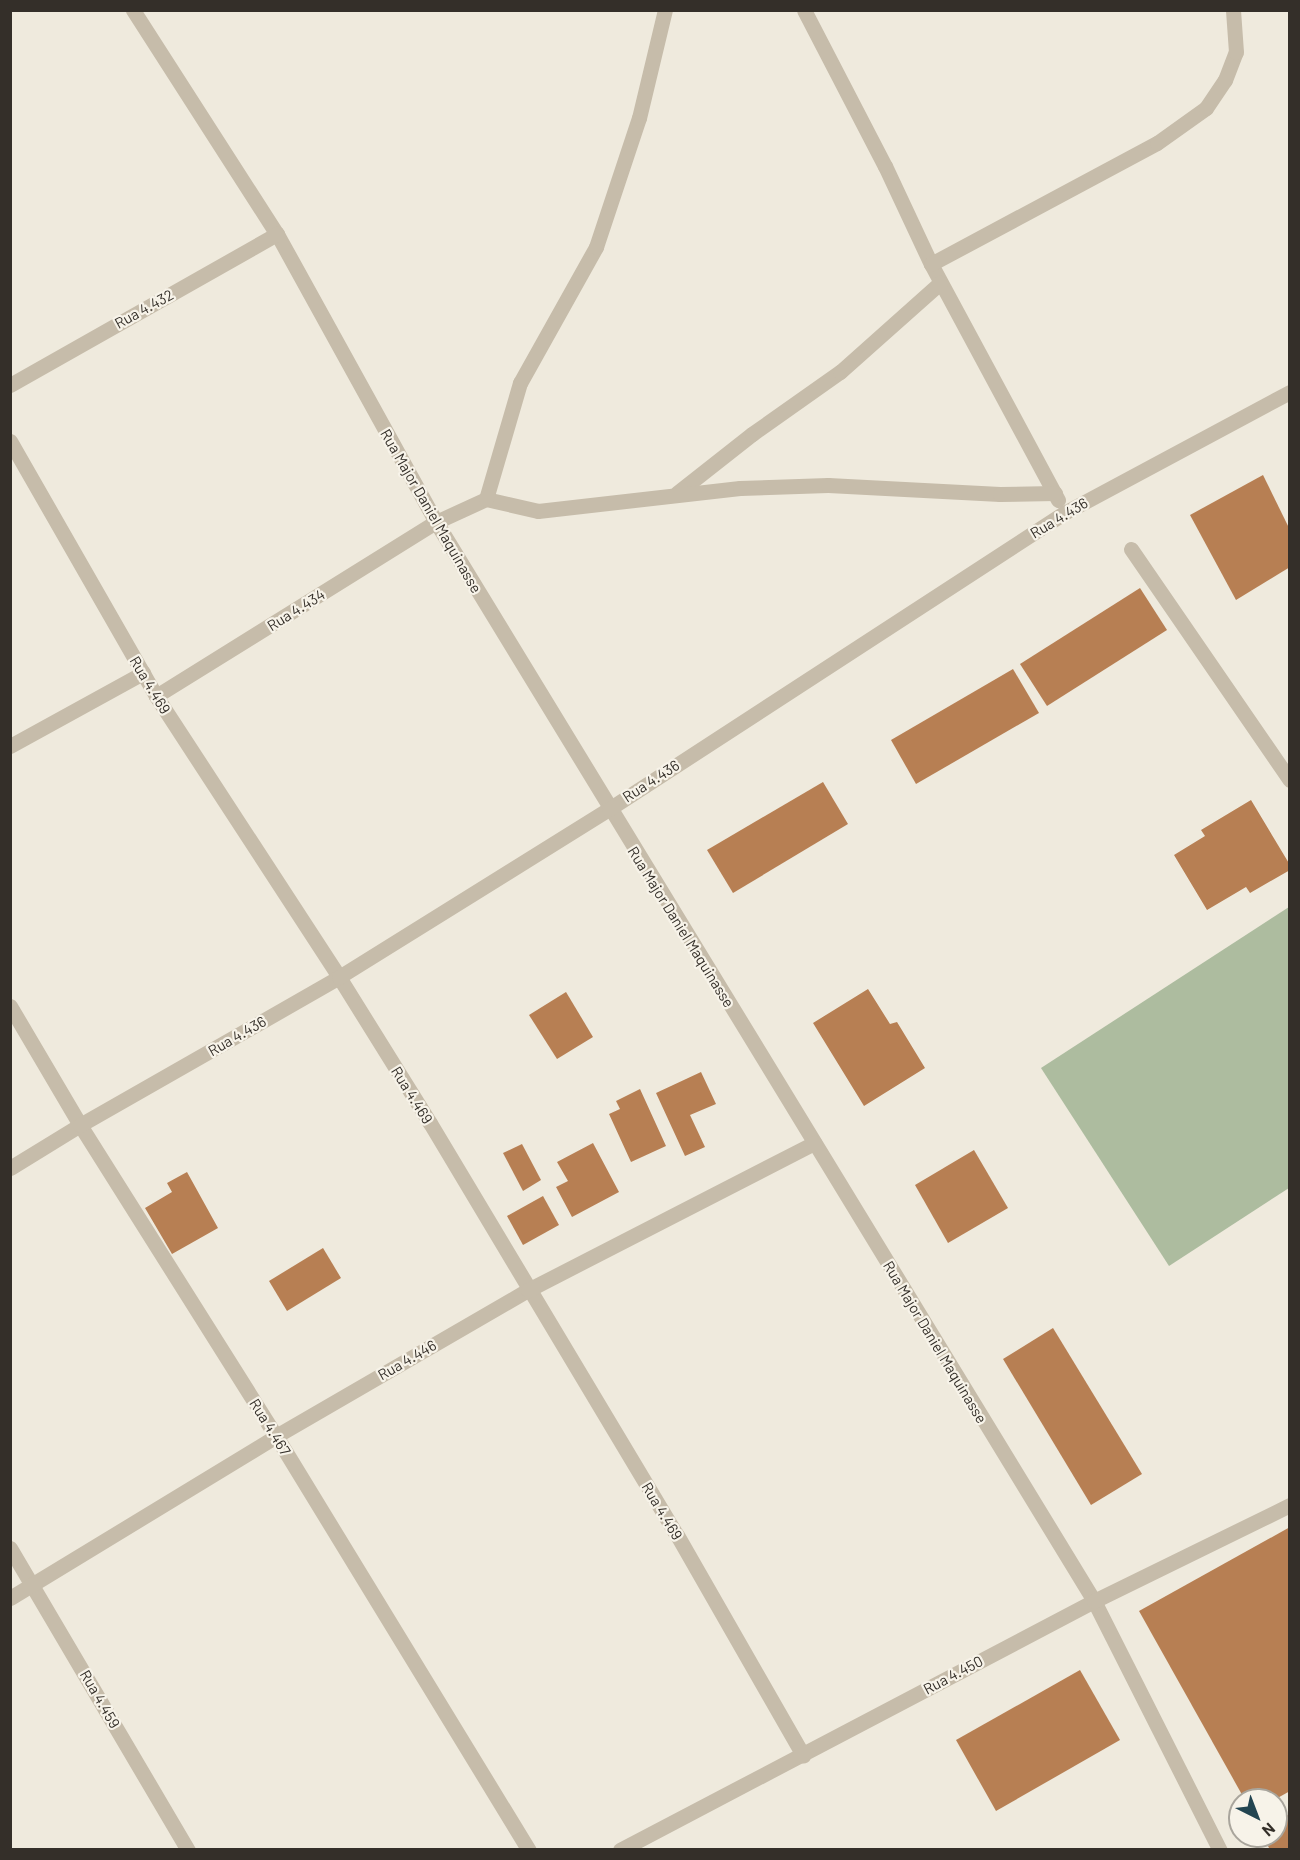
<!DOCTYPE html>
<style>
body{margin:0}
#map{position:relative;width:1300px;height:1860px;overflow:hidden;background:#efeadd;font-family:Barlow,sans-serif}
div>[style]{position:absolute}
.green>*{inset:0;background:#adbc9f}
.building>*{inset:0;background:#b77f53}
.minor>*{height:15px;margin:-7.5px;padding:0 7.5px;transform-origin:7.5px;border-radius:7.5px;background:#c6bcaa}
span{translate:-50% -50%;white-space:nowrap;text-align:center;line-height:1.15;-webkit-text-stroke:4.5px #f7f3e9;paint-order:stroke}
.street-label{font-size:15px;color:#342f29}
.frame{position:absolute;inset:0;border:12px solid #342f29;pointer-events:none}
.north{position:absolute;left:1228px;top:1788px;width:60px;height:60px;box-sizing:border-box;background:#f7f3e9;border:2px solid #a9a59c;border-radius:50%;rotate:138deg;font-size:16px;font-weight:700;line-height:24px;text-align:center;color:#342f29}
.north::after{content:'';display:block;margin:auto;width:21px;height:27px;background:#234551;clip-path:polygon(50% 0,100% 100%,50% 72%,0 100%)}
</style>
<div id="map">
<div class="green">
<i style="clip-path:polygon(1289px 907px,1289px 1188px,1169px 1266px,1041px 1068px)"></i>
</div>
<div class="building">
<i style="clip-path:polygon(1263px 475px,1290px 530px,1290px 567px,1236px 600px,1190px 515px)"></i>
<i style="clip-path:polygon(1140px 588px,1167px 630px,1047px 706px,1020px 664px)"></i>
<i style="clip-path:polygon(1013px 669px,1039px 713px,916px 784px,891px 740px)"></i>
<i style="clip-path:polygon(823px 782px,848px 824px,733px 893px,707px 850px)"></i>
<i style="clip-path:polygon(1251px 800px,1290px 865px,1290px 870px,1250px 893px,1246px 887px,1207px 910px,1174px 855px,1205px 836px,1201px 830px)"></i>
<i style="clip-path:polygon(868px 989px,890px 1024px,897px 1022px,925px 1068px,864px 1106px,813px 1023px)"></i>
<i style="clip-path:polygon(566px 992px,593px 1037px,557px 1059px,529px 1015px)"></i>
<i style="clip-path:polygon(701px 1072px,716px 1104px,690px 1115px,705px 1147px,685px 1156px,656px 1093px)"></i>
<i style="clip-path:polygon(640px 1089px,666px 1146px,631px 1162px,609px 1114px,620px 1109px,616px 1101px)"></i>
<i style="clip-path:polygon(593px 1143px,619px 1192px,572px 1217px,556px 1187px,568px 1181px,557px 1162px)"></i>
<i style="clip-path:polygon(522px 1144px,541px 1180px,523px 1191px,503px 1153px)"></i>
<i style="clip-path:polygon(974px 1150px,1008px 1208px,948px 1243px,915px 1185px)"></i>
<i style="clip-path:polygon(187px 1172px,218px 1228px,172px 1254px,145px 1208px,172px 1192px,167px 1183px)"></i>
<i style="clip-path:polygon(543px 1196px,559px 1225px,523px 1245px,507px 1216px)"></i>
<i style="clip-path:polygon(323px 1248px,341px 1278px,287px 1311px,269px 1281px)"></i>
<i style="clip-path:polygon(1053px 1328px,1142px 1474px,1091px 1505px,1003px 1359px)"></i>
<i style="clip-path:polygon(1290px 1527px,1290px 1791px,1274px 1800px,1245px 1800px,1139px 1611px)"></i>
<i style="clip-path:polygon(1080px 1670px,1120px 1740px,996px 1811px,956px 1740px)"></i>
<i style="clip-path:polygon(1290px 1814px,1290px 1850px,1270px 1850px,1263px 1836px,1276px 1836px,1276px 1821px)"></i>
</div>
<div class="minor">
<i style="left:133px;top:10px;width:266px;rotate:57.3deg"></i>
<i style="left:277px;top:234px;width:329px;rotate:61.1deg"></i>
<i style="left:436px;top:522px;width:1264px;rotate:58.62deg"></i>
<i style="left:1094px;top:1601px;width:279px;rotate:63.2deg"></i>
<i style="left:804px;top:10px;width:176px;rotate:62.6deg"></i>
<i style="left:885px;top:166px;width:108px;rotate:64.9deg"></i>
<i style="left:931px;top:264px;width:268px;rotate:61.7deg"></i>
<i style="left:931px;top:264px;width:256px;rotate:-28.2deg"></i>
<i style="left:1157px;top:143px;width:60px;rotate:-35.5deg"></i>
<i style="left:1206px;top:108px;width:34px;rotate:-56deg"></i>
<i style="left:1225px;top:80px;width:30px;rotate:-69deg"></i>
<i style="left:1236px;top:52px;width:42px;rotate:-94.1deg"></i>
<i style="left:10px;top:385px;width:307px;rotate:-29.5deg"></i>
<i style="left:10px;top:441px;width:294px;rotate:60.2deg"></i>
<i style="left:156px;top:696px;width:335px;rotate:56.9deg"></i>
<i style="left:339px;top:977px;width:172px;rotate:58.1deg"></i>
<i style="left:430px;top:1123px;width:480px;rotate:59.1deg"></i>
<i style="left:677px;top:1535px;width:254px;rotate:60.2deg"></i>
<i style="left:677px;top:493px;width:95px;rotate:-38.2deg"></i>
<i style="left:752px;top:434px;width:108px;rotate:-35.2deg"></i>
<i style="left:840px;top:372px;width:134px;rotate:-41.7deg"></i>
<i style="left:486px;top:499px;width:53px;rotate:13deg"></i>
<i style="left:538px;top:511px;width:203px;rotate:-6.5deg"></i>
<i style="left:740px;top:488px;width:88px;rotate:-2deg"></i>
<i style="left:828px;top:485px;width:172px;rotate:3deg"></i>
<i style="left:1000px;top:494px;width:55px;rotate:-1deg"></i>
<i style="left:1131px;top:549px;width:280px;rotate:55.5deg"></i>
<i style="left:156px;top:696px;width:330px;rotate:-31.9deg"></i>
<i style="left:436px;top:522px;width:55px;rotate:-24.7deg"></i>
<i style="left:486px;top:499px;width:121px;rotate:-73.7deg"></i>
<i style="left:520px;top:383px;width:156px;rotate:-60.8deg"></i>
<i style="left:596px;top:247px;width:136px;rotate:-71.6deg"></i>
<i style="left:639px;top:118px;width:111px;rotate:-76.5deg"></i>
<i style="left:10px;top:746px;width:152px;rotate:-28.8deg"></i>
<i style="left:10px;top:1006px;width:138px;rotate:59.5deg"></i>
<i style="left:80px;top:1125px;width:368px;rotate:57.8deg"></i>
<i style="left:276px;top:1436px;width:485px;rotate:58.6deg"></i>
<i style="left:10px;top:1168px;width:82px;rotate:-31.6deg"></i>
<i style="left:80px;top:1125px;width:298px;rotate:-29.7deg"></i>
<i style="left:339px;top:977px;width:318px;rotate:-31.9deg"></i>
<i style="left:609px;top:809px;width:543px;rotate:-33.05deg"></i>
<i style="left:1064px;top:513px;width:256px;rotate:-28.2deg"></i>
<i style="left:10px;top:1548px;width:351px;rotate:59.5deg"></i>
<i style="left:10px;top:1598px;width:311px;rotate:-31.3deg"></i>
<i style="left:276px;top:1436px;width:291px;rotate:-30.1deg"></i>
<i style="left:528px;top:1290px;width:322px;rotate:-27.2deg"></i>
<i style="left:620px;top:1850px;width:535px;rotate:-27.71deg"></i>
<i style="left:1094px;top:1601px;width:218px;rotate:-26.1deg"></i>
</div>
<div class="street-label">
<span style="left:144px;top:309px;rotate:-29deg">Rua 4.432</span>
<span style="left:431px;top:511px;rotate:60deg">Rua Major Daniel Maquinasse</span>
<span style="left:1059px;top:518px;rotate:-31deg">Rua 4.436</span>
<span style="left:296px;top:610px;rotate:-32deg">Rua 4.434</span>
<span style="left:150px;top:685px;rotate:59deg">Rua 4.469</span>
<span style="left:651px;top:781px;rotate:-33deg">Rua 4.436</span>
<span style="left:681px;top:927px;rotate:58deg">Rua Major Daniel Maquinasse</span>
<span style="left:237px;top:1036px;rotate:-30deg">Rua 4.436</span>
<span style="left:412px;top:1095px;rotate:58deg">Rua 4.469</span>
<span style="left:935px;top:1342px;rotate:59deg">Rua Major Daniel Maquinasse</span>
<span style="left:407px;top:1360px;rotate:-30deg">Rua 4.446</span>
<span style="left:270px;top:1427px;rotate:58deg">Rua 4.467</span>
<span style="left:662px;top:1511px;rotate:59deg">Rua 4.469</span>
<span style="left:953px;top:1675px;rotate:-28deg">Rua 4.450</span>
<span style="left:100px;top:1699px;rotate:60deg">Rua 4.459</span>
</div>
<div class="frame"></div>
<div class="north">N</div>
</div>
